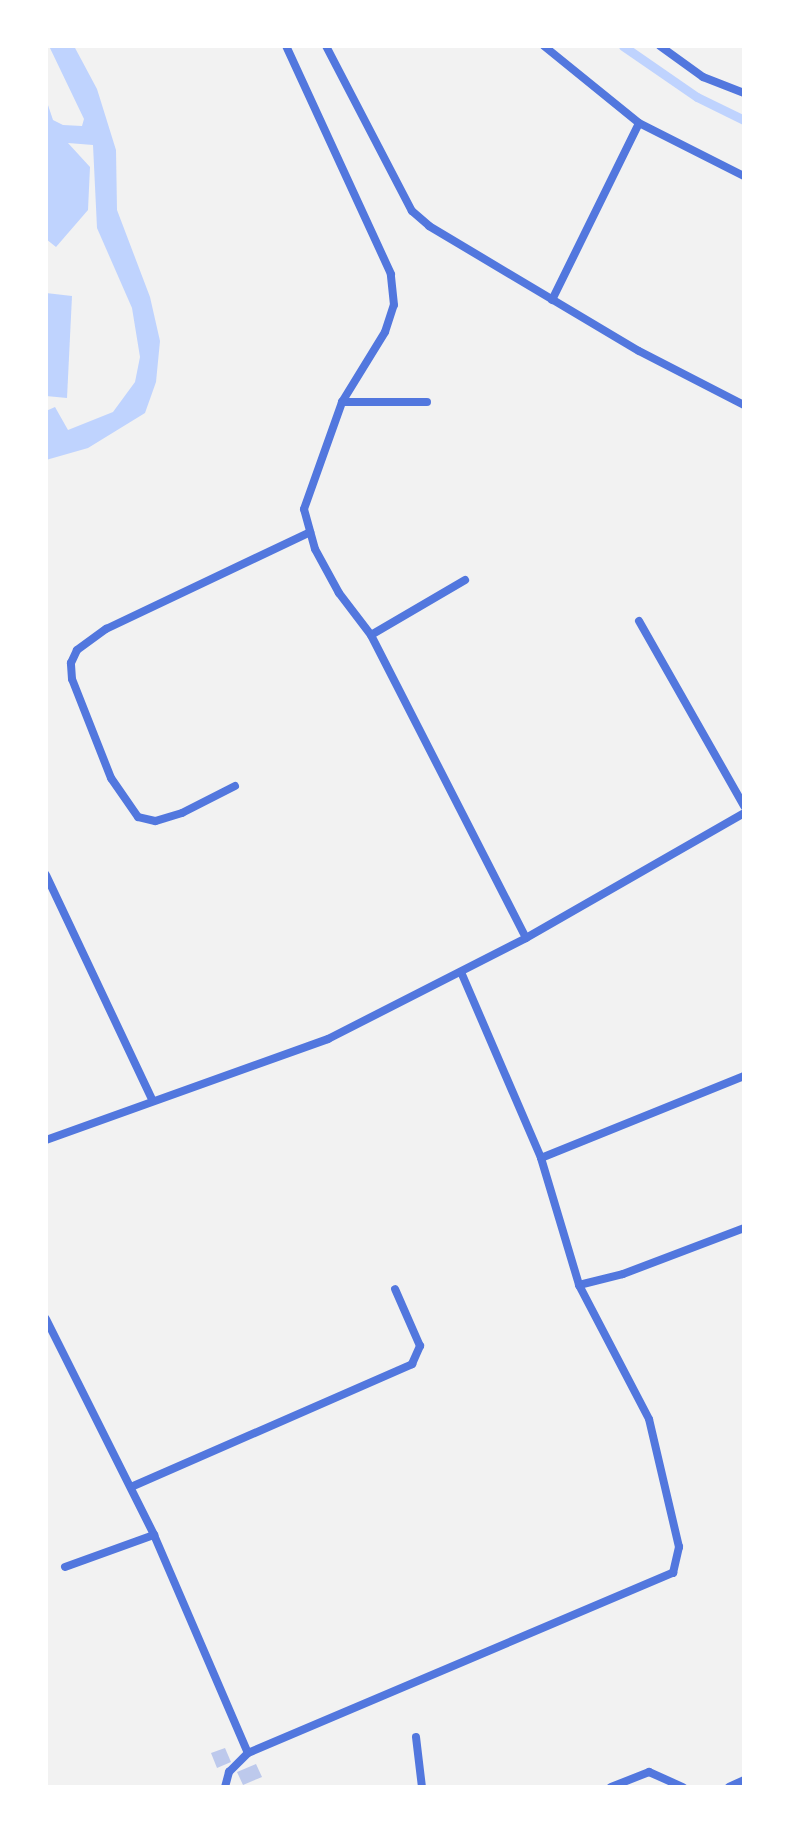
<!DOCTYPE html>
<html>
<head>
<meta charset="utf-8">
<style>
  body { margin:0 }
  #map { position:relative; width:790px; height:1833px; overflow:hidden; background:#f2f2f2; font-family:Arial,sans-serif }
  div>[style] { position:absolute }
  .water>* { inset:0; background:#bfd3fe }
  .stream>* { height:9px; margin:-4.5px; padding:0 4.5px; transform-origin:4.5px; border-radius:4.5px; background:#bfd3fe }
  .building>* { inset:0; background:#bdc9ec }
  .minor>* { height:8px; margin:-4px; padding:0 4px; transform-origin:4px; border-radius:4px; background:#5277de }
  span { translate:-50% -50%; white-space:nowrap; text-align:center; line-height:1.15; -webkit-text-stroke:7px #fff; paint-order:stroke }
  .frame { position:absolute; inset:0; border:48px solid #fff; pointer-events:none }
</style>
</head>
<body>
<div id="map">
  <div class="water">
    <i style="clip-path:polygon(49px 46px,74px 46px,97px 89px,116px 150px,117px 210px,150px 297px,160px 341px,156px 382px,145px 413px,88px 448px,46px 460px,46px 411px,55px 407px,68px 430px,113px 412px,135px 382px,140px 357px,132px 308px,97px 228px,93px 145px,68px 143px,90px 167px,88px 210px,56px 247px,46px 239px,46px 99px,53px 120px,63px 125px,82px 126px,84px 119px)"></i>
    <i style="clip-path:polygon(46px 293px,72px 296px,67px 398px,46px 396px)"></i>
  </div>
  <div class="stream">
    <i style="left:623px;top:46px;width:90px;rotate:34.6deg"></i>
    <i style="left:697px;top:97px;width:52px;rotate:26.1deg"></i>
  </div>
  <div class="building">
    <i style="clip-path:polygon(225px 1748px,231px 1762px,217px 1768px,211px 1753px)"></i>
    <i style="clip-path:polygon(256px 1764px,262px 1777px,243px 1785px,237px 1772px)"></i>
  </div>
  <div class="minor">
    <i style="left:326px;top:46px;width:186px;rotate:62.5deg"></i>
    <i style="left:412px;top:211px;width:23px;rotate:41deg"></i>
    <i style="left:429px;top:226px;width:244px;rotate:30.8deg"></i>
    <i style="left:639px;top:351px;width:118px;rotate:27.2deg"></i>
    <i style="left:544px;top:46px;width:122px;rotate:39deg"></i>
    <i style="left:639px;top:123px;width:118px;rotate:26.8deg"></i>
    <i style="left:660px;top:46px;width:53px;rotate:35.8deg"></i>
    <i style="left:703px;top:77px;width:44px;rotate:21.3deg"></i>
    <i style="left:552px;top:300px;width:197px;rotate:-63.8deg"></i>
    <i style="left:342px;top:402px;width:85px"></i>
    <i style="left:639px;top:621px;width:213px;rotate:60.4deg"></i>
    <i style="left:371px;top:635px;width:109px;rotate:-30.3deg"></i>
    <i style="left:235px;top:786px;width:59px;rotate:153deg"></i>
    <i style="left:182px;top:813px;width:28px;rotate:163deg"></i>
    <i style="left:155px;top:821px;width:17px;rotate:-167deg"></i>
    <i style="left:138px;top:817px;width:47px;rotate:-124.7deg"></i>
    <i style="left:111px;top:778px;width:106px;rotate:-111.5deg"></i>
    <i style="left:72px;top:679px;width:16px;rotate:-94deg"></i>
    <i style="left:71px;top:663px;width:14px;rotate:-65deg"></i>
    <i style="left:77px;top:650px;width:36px;rotate:-36deg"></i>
    <i style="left:106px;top:629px;width:226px;rotate:-25.4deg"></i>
    <i style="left:46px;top:875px;width:248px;rotate:64.7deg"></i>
    <i style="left:526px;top:938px;width:251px;rotate:-29.8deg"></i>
    <i style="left:461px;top:972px;width:202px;rotate:66.7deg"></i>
    <i style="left:541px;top:1158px;width:133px;rotate:73.3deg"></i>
    <i style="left:579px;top:1285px;width:45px;rotate:-14deg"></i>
    <i style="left:623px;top:1274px;width:129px;rotate:-20.8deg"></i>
    <i style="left:46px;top:1140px;width:300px;rotate:-19.7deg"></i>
    <i style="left:328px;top:1039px;width:222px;rotate:-27deg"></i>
    <i style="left:526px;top:938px;width:340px;rotate:-117.1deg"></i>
    <i style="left:371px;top:635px;width:53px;rotate:-127.3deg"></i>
    <i style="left:339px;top:593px;width:50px;rotate:-118.6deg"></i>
    <i style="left:315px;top:549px;width:41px;rotate:-105.4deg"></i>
    <i style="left:304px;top:509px;width:114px;rotate:-70.4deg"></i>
    <i style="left:342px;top:402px;width:82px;rotate:-58.4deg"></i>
    <i style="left:385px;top:332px;width:28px;rotate:-72deg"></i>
    <i style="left:394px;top:305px;width:31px;rotate:-96deg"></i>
    <i style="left:391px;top:274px;width:251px;rotate:-114.7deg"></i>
    <i style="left:541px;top:1158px;width:219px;rotate:-22deg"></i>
    <i style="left:46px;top:1319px;width:241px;rotate:63.4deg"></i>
    <i style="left:154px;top:1535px;width:237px;rotate:66.7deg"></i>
    <i style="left:131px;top:1487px;width:307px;rotate:-23.6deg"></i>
    <i style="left:412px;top:1364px;width:20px;rotate:-66deg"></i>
    <i style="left:420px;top:1346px;width:62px;rotate:-113.7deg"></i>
    <i style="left:65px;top:1567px;width:95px;rotate:-19.8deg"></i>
    <i style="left:416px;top:1737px;width:50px;rotate:83.2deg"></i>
    <i style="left:225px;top:1787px;width:16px;rotate:-75deg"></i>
    <i style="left:229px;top:1772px;width:27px;rotate:-45deg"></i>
    <i style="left:248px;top:1753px;width:462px;rotate:-23deg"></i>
    <i style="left:673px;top:1573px;width:27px;rotate:-77deg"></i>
    <i style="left:679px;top:1547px;width:131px;rotate:-103.2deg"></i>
    <i style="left:649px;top:1419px;width:151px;rotate:-117.6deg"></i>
    <i style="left:611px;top:1787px;width:41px;rotate:-21.5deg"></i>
    <i style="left:649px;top:1772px;width:37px;rotate:24deg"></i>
    <i style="left:729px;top:1787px;width:17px;rotate:-25deg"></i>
  </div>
  <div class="frame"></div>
</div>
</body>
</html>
